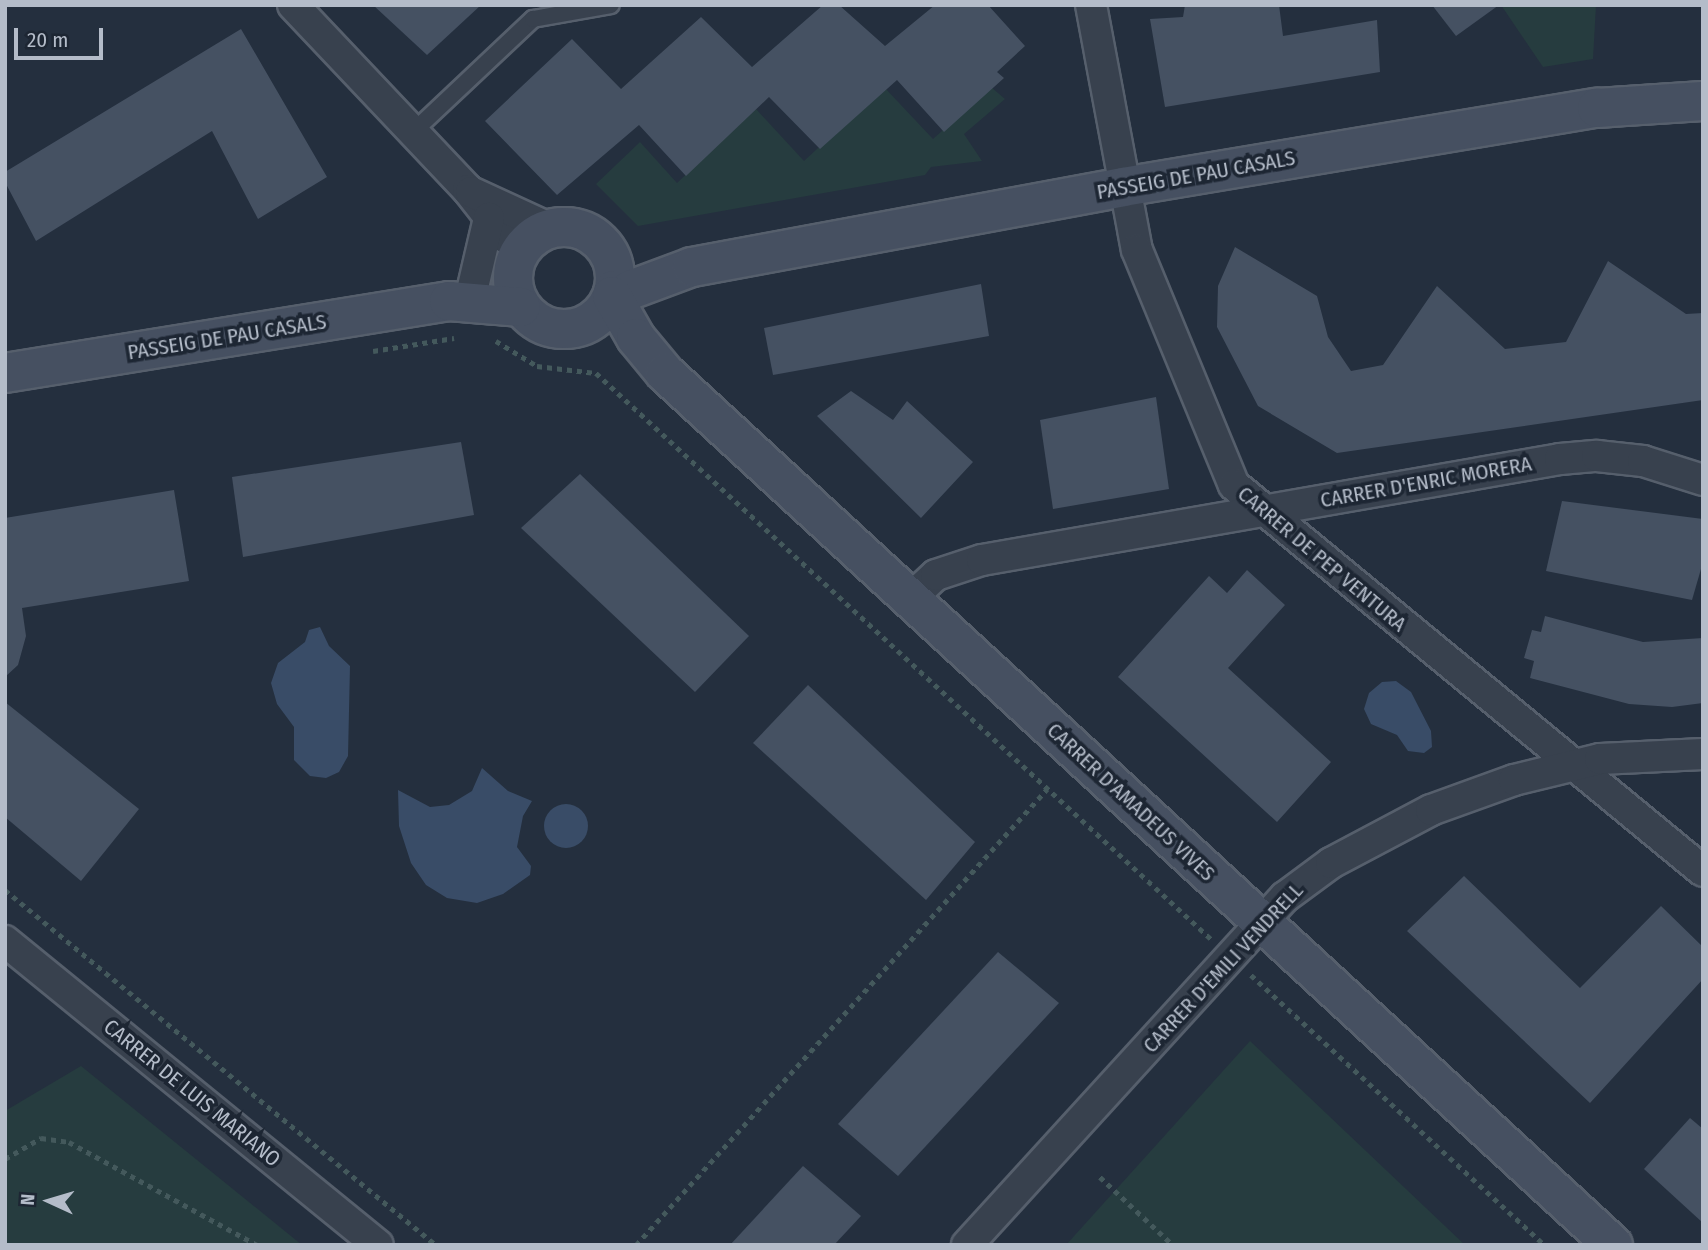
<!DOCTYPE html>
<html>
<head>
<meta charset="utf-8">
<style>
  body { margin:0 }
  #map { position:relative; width:1708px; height:1250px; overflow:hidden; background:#242f3e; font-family:"Fira Sans Condensed",sans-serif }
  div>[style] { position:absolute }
  .green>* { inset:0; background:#263c3f }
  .water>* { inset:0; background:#394c67 }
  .round { border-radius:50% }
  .building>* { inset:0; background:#455162 }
  .path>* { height:4.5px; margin-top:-2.25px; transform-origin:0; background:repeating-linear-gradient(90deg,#44595c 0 5px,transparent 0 10px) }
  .roads { filter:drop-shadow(2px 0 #565f6c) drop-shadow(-2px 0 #565f6c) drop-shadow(0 2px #565f6c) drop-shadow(0 -2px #565f6c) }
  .lane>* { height:16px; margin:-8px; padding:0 8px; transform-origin:8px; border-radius:8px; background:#38414e }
  .street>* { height:30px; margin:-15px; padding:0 15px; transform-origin:15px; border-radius:15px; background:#38414e }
  .secondary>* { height:38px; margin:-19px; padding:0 19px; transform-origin:19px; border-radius:19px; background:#465061 }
  .secondary>.ring { margin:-19px; padding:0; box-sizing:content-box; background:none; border:38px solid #465061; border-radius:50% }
  span { translate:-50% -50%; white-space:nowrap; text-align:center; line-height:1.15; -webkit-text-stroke:7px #1d2633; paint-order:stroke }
  .street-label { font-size:21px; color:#b4bcc9 }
  .frame { position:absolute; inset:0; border:7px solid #b4bcc9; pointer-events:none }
  .north { position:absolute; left:14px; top:1166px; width:70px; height:70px; -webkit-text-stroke:5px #1d2633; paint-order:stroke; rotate:274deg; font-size:19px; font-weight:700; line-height:28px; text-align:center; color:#b4bcc9 }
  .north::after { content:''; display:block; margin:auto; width:24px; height:32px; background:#b4bcc9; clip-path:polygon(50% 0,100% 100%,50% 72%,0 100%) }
  .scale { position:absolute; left:14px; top:28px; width:89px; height:32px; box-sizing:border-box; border:4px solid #b4bcc9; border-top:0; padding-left:9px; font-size:21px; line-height:24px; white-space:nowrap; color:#b4bcc9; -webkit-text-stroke:5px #1d2633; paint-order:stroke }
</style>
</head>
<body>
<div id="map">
  <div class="green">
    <i style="clip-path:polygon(1501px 5px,1596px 5px,1593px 59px,1543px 67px)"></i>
    <i style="clip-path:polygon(884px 87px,933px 139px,991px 87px,1005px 99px,964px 134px,982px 161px,931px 167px,925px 175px,638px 226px,596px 184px,640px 142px,677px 183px,756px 109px,804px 161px)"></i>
    <i style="clip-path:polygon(1250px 1041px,1465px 1245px,1066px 1245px)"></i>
    <i style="clip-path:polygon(81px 1066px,302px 1245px,5px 1245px,5px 1111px)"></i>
  </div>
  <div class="water">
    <i style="clip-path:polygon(320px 627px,329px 646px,350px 666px,348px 756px,339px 772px,326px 778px,310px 776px,294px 760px,294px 727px,277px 704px,271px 683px,278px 663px,305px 642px,309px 630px)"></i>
    <i style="clip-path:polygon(1396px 681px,1411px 692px,1431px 731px,1432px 747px,1424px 753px,1408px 751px,1397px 735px,1371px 724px,1364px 709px,1369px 693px,1382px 682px)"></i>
    <i style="clip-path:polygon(482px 768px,508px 791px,532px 801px,523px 816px,517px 847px,531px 866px,530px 875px,503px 894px,477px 903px,447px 898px,426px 885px,411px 863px,399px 826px,398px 790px,430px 807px,449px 805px,472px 791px)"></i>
    <i class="round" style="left:544px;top:804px;width:44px;height:44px"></i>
  </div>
  <div class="building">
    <i style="clip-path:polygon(373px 5px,481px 5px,427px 55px)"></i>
    <i style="clip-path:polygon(823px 5px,839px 5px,885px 46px,935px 5px,988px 5px,1025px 46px,997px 72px,1004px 78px,944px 132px,897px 80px,820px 149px,769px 97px,686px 176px,639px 125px,557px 195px,485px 121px,572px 39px,621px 89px,701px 17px,752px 67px)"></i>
    <i style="clip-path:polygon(1185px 5px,1279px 5px,1283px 36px,1377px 20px,1380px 72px,1165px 107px,1150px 19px,1183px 17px)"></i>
    <i style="clip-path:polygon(1432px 5px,1499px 5px,1456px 36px)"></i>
    <i style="clip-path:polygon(241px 29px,327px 177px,258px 219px,212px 131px,36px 241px,5px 182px,5px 172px)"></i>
    <i style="clip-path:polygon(1235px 247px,1317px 296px,1328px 337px,1351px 371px,1383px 365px,1437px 286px,1505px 349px,1566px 342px,1608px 261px,1686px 314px,1703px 313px,1703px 400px,1337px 453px,1258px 406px,1217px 327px,1218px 286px)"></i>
    <i style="clip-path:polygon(981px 284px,989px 336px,773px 375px,764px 328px)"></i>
    <i style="clip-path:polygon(851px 391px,893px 420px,907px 401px,973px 462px,921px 518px,817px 416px)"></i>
    <i style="clip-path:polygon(1156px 397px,1169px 489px,1053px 509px,1040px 420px)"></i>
    <i style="clip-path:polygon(461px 442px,474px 515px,243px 557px,232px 477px)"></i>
    <i style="clip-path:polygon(580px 474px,749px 636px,695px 692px,521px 528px)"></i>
    <i style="clip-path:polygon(174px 490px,189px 581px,22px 608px,26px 636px,18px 665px,5px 677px,5px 518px)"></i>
    <i style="clip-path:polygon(1562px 501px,1703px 519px,1703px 562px,1692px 600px,1546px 571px)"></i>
    <i style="clip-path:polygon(1247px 570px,1285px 605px,1228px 668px,1331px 762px,1277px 822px,1118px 677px,1209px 576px,1227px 593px)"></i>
    <i style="clip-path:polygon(1545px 616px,1643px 642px,1703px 638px,1703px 703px,1672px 707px,1629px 704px,1530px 678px,1534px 661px,1524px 658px,1532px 630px,1541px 632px)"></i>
    <i style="clip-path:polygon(808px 685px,975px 842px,926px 900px,753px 743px)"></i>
    <i style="clip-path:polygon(5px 702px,139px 809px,81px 881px,5px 817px)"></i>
    <i style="clip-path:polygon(1464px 876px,1580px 988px,1661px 906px,1703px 947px,1703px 979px,1590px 1103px,1407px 931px)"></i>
    <i style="clip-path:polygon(998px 952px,1059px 1003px,898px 1176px,838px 1124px)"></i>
    <i style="clip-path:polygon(1690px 1118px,1703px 1129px,1703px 1223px,1644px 1169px)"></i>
    <i style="clip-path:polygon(803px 1166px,861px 1216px,834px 1245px,730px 1245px)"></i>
  </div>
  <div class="path">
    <i style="left:496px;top:341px;width:48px;rotate:31.4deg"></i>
    <i style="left:537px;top:366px;width:59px;rotate:6.8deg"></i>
    <i style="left:596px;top:373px;width:836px;rotate:42.62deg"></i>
    <i style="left:373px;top:351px;width:82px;rotate:-9.1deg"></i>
    <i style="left:5px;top:890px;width:558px;rotate:39.48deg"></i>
    <i style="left:1251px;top:975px;width:399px;rotate:42.6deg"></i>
    <i style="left:5px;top:1159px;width:42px;rotate:-30.3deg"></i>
    <i style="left:41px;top:1138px;width:28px;rotate:8deg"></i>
    <i style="left:69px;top:1142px;width:214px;rotate:28.7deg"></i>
    <i style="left:1100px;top:1177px;width:100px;rotate:43deg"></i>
    <i style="left:636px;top:1245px;width:614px;rotate:-47.97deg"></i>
  </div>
  <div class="roads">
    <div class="lane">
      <i style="left:413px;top:132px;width:165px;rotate:-43.3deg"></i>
      <i style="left:533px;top:19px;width:79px;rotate:-10.2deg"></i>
    </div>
    <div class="street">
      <i style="left:293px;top:5px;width:255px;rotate:46.6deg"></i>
      <i style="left:468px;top:190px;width:60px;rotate:51.8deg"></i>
      <i style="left:505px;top:237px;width:21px;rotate:28deg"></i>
      <i style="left:1091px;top:5px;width:249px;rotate:79.4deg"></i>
      <i style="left:1137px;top:250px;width:254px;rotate:67.6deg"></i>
      <i style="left:1234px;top:485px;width:607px;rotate:39.46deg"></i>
      <i style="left:471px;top:192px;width:88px;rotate:24.8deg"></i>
      <i style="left:473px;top:287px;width:71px;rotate:-76.9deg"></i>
      <i style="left:910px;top:599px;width:35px;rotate:-43deg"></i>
      <i style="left:936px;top:575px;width:48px;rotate:-18.1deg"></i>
      <i style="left:982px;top:560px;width:587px;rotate:-9.91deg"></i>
      <i style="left:1560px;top:459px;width:37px;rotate:-5deg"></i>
      <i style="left:1597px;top:456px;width:46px;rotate:6.2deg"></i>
      <i style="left:1643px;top:461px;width:63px;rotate:17.6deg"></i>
      <i style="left:5px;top:941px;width:481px;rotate:39.2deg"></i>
      <i style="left:967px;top:1245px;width:471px;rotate:-47.6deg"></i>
      <i style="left:1285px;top:897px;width:57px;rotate:-36.5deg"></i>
      <i style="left:1331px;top:863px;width:113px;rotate:-27.9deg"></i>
      <i style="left:1431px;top:810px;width:88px;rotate:-19.9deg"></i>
      <i style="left:1514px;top:780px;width:89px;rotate:-13.7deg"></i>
      <i style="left:1600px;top:759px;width:103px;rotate:-2.8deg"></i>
    </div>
    <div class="secondary">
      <i class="ring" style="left:513px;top:227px;width:64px;height:64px"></i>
      <i style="left:614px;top:290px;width:16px"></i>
      <i style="left:630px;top:290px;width:66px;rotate:-20.4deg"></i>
      <i style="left:692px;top:267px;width:438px;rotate:-10.5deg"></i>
      <i style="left:1123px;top:187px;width:481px;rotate:-9.5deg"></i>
      <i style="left:1597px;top:108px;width:106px;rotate:-3.8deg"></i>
      <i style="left:612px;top:296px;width:48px;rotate:60.3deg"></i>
      <i style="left:636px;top:338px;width:45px;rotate:50.4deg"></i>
      <i style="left:665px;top:373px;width:1288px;rotate:42.61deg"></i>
      <i style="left:5px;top:373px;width:450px;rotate:-9.2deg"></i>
      <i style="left:449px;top:301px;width:72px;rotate:4.8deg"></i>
    </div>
  </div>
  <div class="street-label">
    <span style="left:1196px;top:175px;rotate:-10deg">PASSEIG DE PAU CASALS</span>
    <span style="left:227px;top:337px;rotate:-9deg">PASSEIG DE PAU CASALS</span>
    <span style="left:1426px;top:482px;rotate:-10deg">CARRER D'ENRIC MORERA</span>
    <span style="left:1322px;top:559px;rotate:40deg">CARRER DE PEP VENTURA</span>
    <span style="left:1131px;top:802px;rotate:43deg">CARRER D'AMADEUS VIVES</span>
    <span style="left:1223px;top:968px;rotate:-47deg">CARRER D'EMILI VENDRELL</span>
    <span style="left:192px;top:1093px;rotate:39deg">CARRER DE LUIS MARIANO</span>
  </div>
  <div class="frame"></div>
  <div class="north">N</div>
  <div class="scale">20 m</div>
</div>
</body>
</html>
